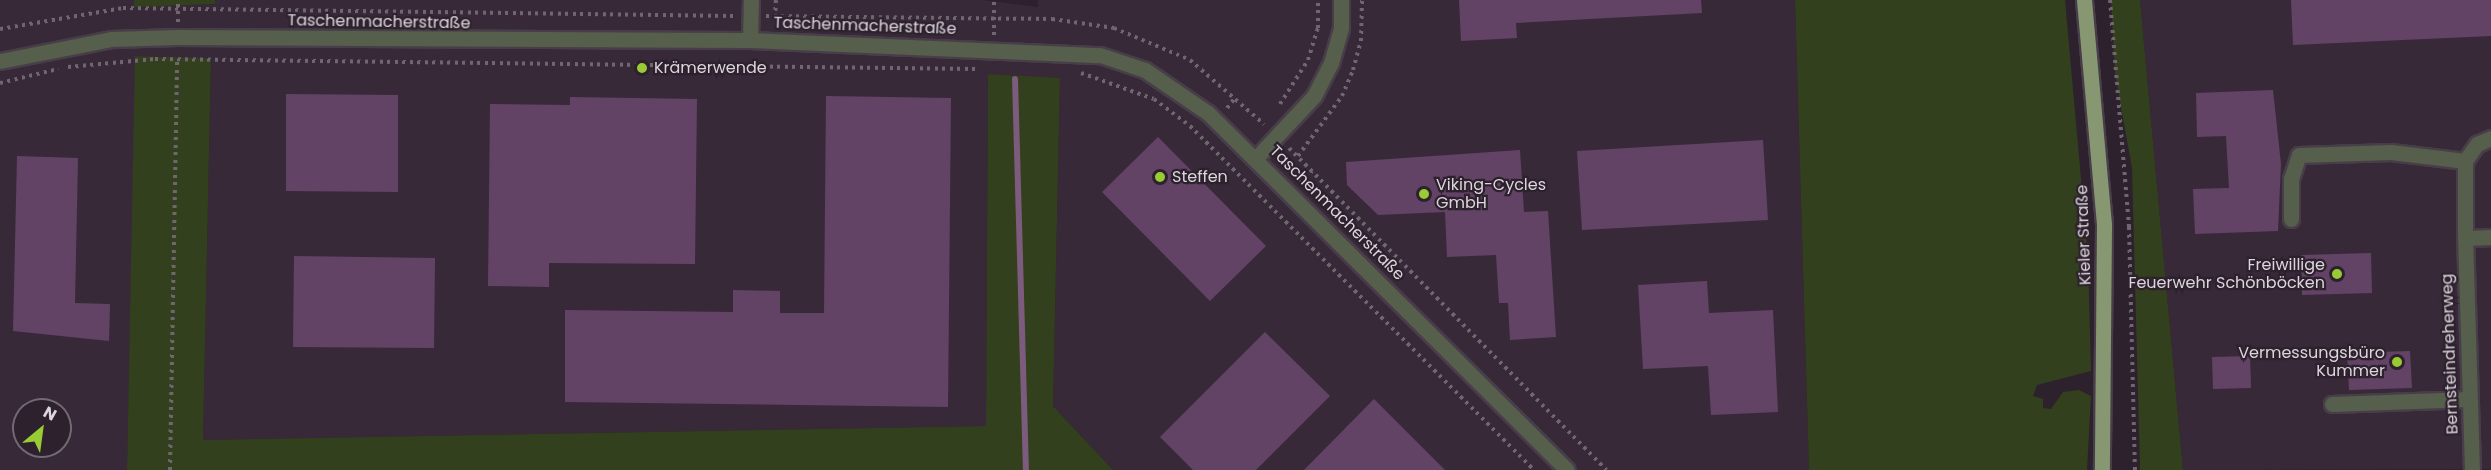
<!DOCTYPE html>
<html>
<head>
<meta charset="utf-8">
<style>
  body { margin:0 }
  #map { position:relative; width:2491px; height:470px; overflow:hidden; background:#2c212d; font-family:Poppins,sans-serif }
  div>[style] { position:absolute }
  .built>* { inset:0; background:#382939 }
  .green>* { inset:0; background:#32401d }
  .stream>* { height:6px; margin:-3px; padding:0 3px; transform-origin:3px; border-radius:3px; background:#7c5b7f }
  .building>* { inset:0; background:#624365 }
  .path>* { height:4px; margin-top:-2px; transform-origin:0; background:repeating-linear-gradient(90deg,#706671 0 3px,transparent 0 7.5px) }
  .roads { filter:drop-shadow(2px 0 #483e49) drop-shadow(-2px 0 #483e49) drop-shadow(0 2px #483e49) drop-shadow(0 -2px #483e49) }
  .minor>* { height:15px; margin:-7.5px; padding:0 7.5px; transform-origin:7.5px; border-radius:7.5px; background:#565e4c }
  .major>* { height:15px; margin:-7.5px; padding:0 7.5px; transform-origin:7.5px; border-radius:7.5px; background:#879771 }
  .dots>* { width:16px; height:16px; translate:-50% -50%; box-sizing:border-box; border:3px solid #2c212d; border-radius:50% }
  span { translate:-50% -50%; white-space:nowrap; text-align:center; line-height:1.15; -webkit-text-stroke:4.5px #2c212d; paint-order:stroke }
  .street-label { font-size:16px; color:#ddd5dd }
  .poi-label { font-size:16px; color:#ddd5dd }
  .left { translate:0 -50%; text-align:left }
  .right { translate:-100% -50%; text-align:right }
  .north { position:absolute; left:12px; top:398px; width:60px; height:60px; box-sizing:border-box; background:#2c212d; border:2px solid #736973; border-radius:50%; rotate:29deg; font-size:16px; font-weight:700; line-height:24px; text-align:center; color:#ddd5dd }
  .north::after { content:''; display:block; margin:auto; width:21px; height:27px; background:#99cb35; clip-path:polygon(50% 0,100% 100%,50% 72%,0 100%) }
</style>
</head>
<body>
<div id="map">
  <div class="built">
    <i style="clip-path:polygon(evenodd,0 0,134px 0,135px 7px,215px 4px,215px 0,983px 0,1038px 7px,1038px 0,1795px 0,1809px 470px,1113px 470px,1053px 406px,1060px 79px,988px 74px,986px 426px,203px 440px,211px 58px,136px 56px,127px 470px,0 470px,0 0,24px 410px,60px 410px,60px 446px,24px 446px,24px 410px)"></i>
    <i style="clip-path:polygon(2140px 0,2491px 0,2491px 469px,2183px 470px)"></i>
  </div>
  <div class="green">
    <i style="clip-path:polygon(134px 0,215px 0,215px 4px,134px 7px)"></i>
    <i style="clip-path:polygon(1795px 0,2065px 0,2088px 257px,2091px 371px,2037px 385px,2033px 396px,2043px 399px,2043px 408px,2051px 409px,2063px 392px,2079px 390px,2091px 396px,2087px 470px,1809px 470px)"></i>
    <i style="clip-path:polygon(2111px 0,2140px 0,2183px 470px,2140px 470px,2132px 168px,2115px 74px)"></i>
    <i style="clip-path:polygon(135px 56px,211px 58px,203px 440px,986px 426px,988px 74px,1060px 78px,1053px 406px,1113px 470px,127px 470px)"></i>
  </div>
  <div class="stream">
    <i style="left:1015px;top:79px;width:391px;rotate:88.4deg"></i>
  </div>
  <div class="building">
    <i style="clip-path:polygon(1459px 0,1701px 0,1702px 13px,1516px 23px,1517px 38px,1461px 41px)"></i>
    <i style="clip-path:polygon(2291px 0,2491px 0,2491px 36px,2293px 45px)"></i>
    <i style="clip-path:polygon(2273px 90px,2281px 164px,2278px 231px,2195px 234px,2193px 189px,2229px 188px,2226px 136px,2197px 137px,2196px 93px)"></i>
    <i style="clip-path:polygon(286px 94px,398px 95px,398px 192px,286px 191px)"></i>
    <i style="clip-path:polygon(826px 96px,951px 98px,948px 407px,565px 402px,565px 310px,733px 312px,733px 290px,780px 291px,780px 313px,824px 313px)"></i>
    <i style="clip-path:polygon(570px 97px,697px 99px,695px 264px,549px 263px,549px 287px,488px 286px,490px 104px,570px 105px)"></i>
    <i style="clip-path:polygon(1158px 137px,1266px 246px,1210px 301px,1102px 192px)"></i>
    <i style="clip-path:polygon(1763px 140px,1768px 220px,1582px 230px,1577px 151px)"></i>
    <i style="clip-path:polygon(1520px 150px,1524px 212px,1548px 211px,1556px 337px,1510px 340px,1508px 303px,1499px 303px,1496px 255px,1447px 257px,1445px 212px,1378px 215px,1347px 185px,1346px 162px)"></i>
    <i style="clip-path:polygon(17px 156px,78px 158px,75px 303px,110px 304px,109px 341px,13px 331px)"></i>
    <i style="clip-path:polygon(2371px 253px,2372px 293px,2302px 295px,2301px 255px)"></i>
    <i style="clip-path:polygon(294px 256px,435px 258px,434px 348px,293px 347px)"></i>
    <i style="clip-path:polygon(1707px 281px,1709px 313px,1773px 310px,1778px 412px,1711px 415px,1708px 366px,1643px 369px,1638px 285px)"></i>
    <i style="clip-path:polygon(1265px 332px,1330px 396px,1256px 470px,1193px 470px,1160px 437px)"></i>
    <i style="clip-path:polygon(2410px 351px,2412px 388px,2349px 390px,2347px 353px)"></i>
    <i style="clip-path:polygon(2250px 356px,2251px 388px,2213px 389px,2212px 357px)"></i>
    <i style="clip-path:polygon(1374px 399px,1445px 470px,1304px 470px)"></i>
  </div>
  <div class="path">
    <i style="left:2110px;top:0;width:228px;rotate:85.2deg"></i>
    <i style="left:2129px;top:227px;width:243px;rotate:88.6deg"></i>
    <i style="left:766px;top:16px;width:286px;rotate:0.6deg"></i>
    <i style="left:1052px;top:19px;width:63px;rotate:8.3deg"></i>
    <i style="left:1114px;top:28px;width:82px;rotate:22.8deg"></i>
    <i style="left:1190px;top:60px;width:98px;rotate:40.9deg"></i>
    <i style="left:775px;top:18px;width:18px;rotate:-87deg"></i>
    <i style="left:178px;top:22px;width:22px;rotate:-90deg"></i>
    <i style="left:0;top:29px;width:125px;rotate:-9.7deg"></i>
    <i style="left:123px;top:8px;width:611px;rotate:0.75deg"></i>
    <i style="left:994px;top:35px;width:35px;rotate:-90deg"></i>
    <i style="left:68px;top:67px;width:87px;rotate:-5.3deg"></i>
    <i style="left:155px;top:59px;width:823px;rotate:0.7deg"></i>
    <i style="left:1081px;top:73px;width:77px;rotate:19.6deg"></i>
    <i style="left:1154px;top:99px;width:45px;rotate:36.9deg"></i>
    <i style="left:1190px;top:126px;width:486px;rotate:45deg"></i>
    <i style="left:0;top:83px;width:60px;rotate:-13.6deg"></i>
    <i style="left:1280px;top:104px;width:52px;rotate:-57.5deg"></i>
    <i style="left:1308px;top:60px;width:34px;rotate:-73deg"></i>
    <i style="left:1318px;top:28px;width:28px;rotate:-90deg"></i>
    <i style="left:1227px;top:108px;width:14px;rotate:-51deg"></i>
    <i style="left:1289px;top:148px;width:452px;rotate:45.4deg"></i>
    <i style="left:1298px;top:156px;width:74px;rotate:-53.7deg"></i>
    <i style="left:1342px;top:96px;width:28px;rotate:-67deg"></i>
    <i style="left:1353px;top:70px;width:30px;rotate:-75deg"></i>
    <i style="left:1361px;top:41px;width:41px;rotate:-88.6deg"></i>
    <i style="left:1300px;top:183px;width:17px;rotate:-45deg"></i>
    <i style="left:170px;top:470px;width:410px;rotate:-89deg"></i>
  </div>
  <div class="roads">
    <div class="minor">
      <i style="left:750px;top:40px;width:40px;rotate:-88.6deg"></i>
      <i style="left:0;top:61px;width:113px;rotate:-11.2deg"></i>
      <i style="left:111px;top:39px;width:67px;rotate:-1.7deg"></i>
      <i style="left:178px;top:37px;width:572px;rotate:0.3deg"></i>
      <i style="left:750px;top:40px;width:350px;rotate:2.5deg"></i>
      <i style="left:1100px;top:55px;width:47px;rotate:18.4deg"></i>
      <i style="left:1145px;top:70px;width:76px;rotate:34.3deg"></i>
      <i style="left:1208px;top:113px;width:506px;rotate:44.84deg"></i>
      <i style="left:1257px;top:157px;width:83px;rotate:-46.9deg"></i>
      <i style="left:1314px;top:96px;width:37px;rotate:-63deg"></i>
      <i style="left:1331px;top:63px;width:36px;rotate:-74deg"></i>
      <i style="left:1341px;top:28px;width:28px;rotate:-90deg"></i>
      <i style="left:2291px;top:219px;width:40px;rotate:-90deg"></i>
      <i style="left:2291px;top:179px;width:25px;rotate:-72deg"></i>
      <i style="left:2299px;top:155px;width:92px;rotate:-1.9deg"></i>
      <i style="left:2391px;top:152px;width:75px;rotate:6.9deg"></i>
      <i style="left:2465px;top:238px;width:77px;rotate:-90deg"></i>
      <i style="left:2465px;top:161px;width:21px;rotate:-55deg"></i>
      <i style="left:2477px;top:144px;width:15px;rotate:-23deg"></i>
      <i style="left:2332px;top:404px;width:137px;rotate:-2.1deg"></i>
      <i style="left:2472px;top:470px;width:232px;rotate:-91.7deg"></i>
      <i style="left:2465px;top:238px;width:26px;rotate:-2deg"></i>
    </div>
    <div class="major">
      <i style="left:2084px;top:0;width:226px;rotate:84.9deg"></i>
      <i style="left:2104px;top:225px;width:245px;rotate:90.5deg"></i>
    </div>
  </div>
  <div class="dots">
    <i style="left:642px;top:68px;background:#99cb35"></i>
    <i style="left:1160px;top:177px;background:#99cb35"></i>
    <i style="left:1424px;top:194px;background:#99cb35"></i>
    <i style="left:2337px;top:274px;background:#99cb35"></i>
    <i style="left:2397px;top:362px;background:#99cb35"></i>
  </div>
  <div class="street-label">
    <span style="left:379px;top:22px;rotate:1deg">Taschenmacherstraße</span>
    <span style="left:865px;top:26px;rotate:2deg">Taschenmacherstraße</span>
    <span style="left:1337px;top:213px;rotate:45deg">Taschenmacherstraße</span>
    <span style="left:2084px;top:235px;rotate:-92deg">Kieler Straße</span>
    <span style="left:2450px;top:354px;rotate:-92deg">Bernsteindreherweg</span>
  </div>
  <div class="poi-label">
    <span class="left" style="left:654px;top:68px">Krämerwende</span>
    <span class="left" style="left:1172px;top:177px">Steffen</span>
    <span class="left" style="left:1436px;top:194px">Viking-Cycles<br>GmbH</span>
    <span class="right" style="left:2325px;top:274px">Freiwillige<br>Feuerwehr Schönböcken</span>
    <span class="right" style="left:2385px;top:362px">Vermessungsbüro<br>Kummer</span>
  </div>
  <div class="north">N</div>
</div>
</body>
</html>
